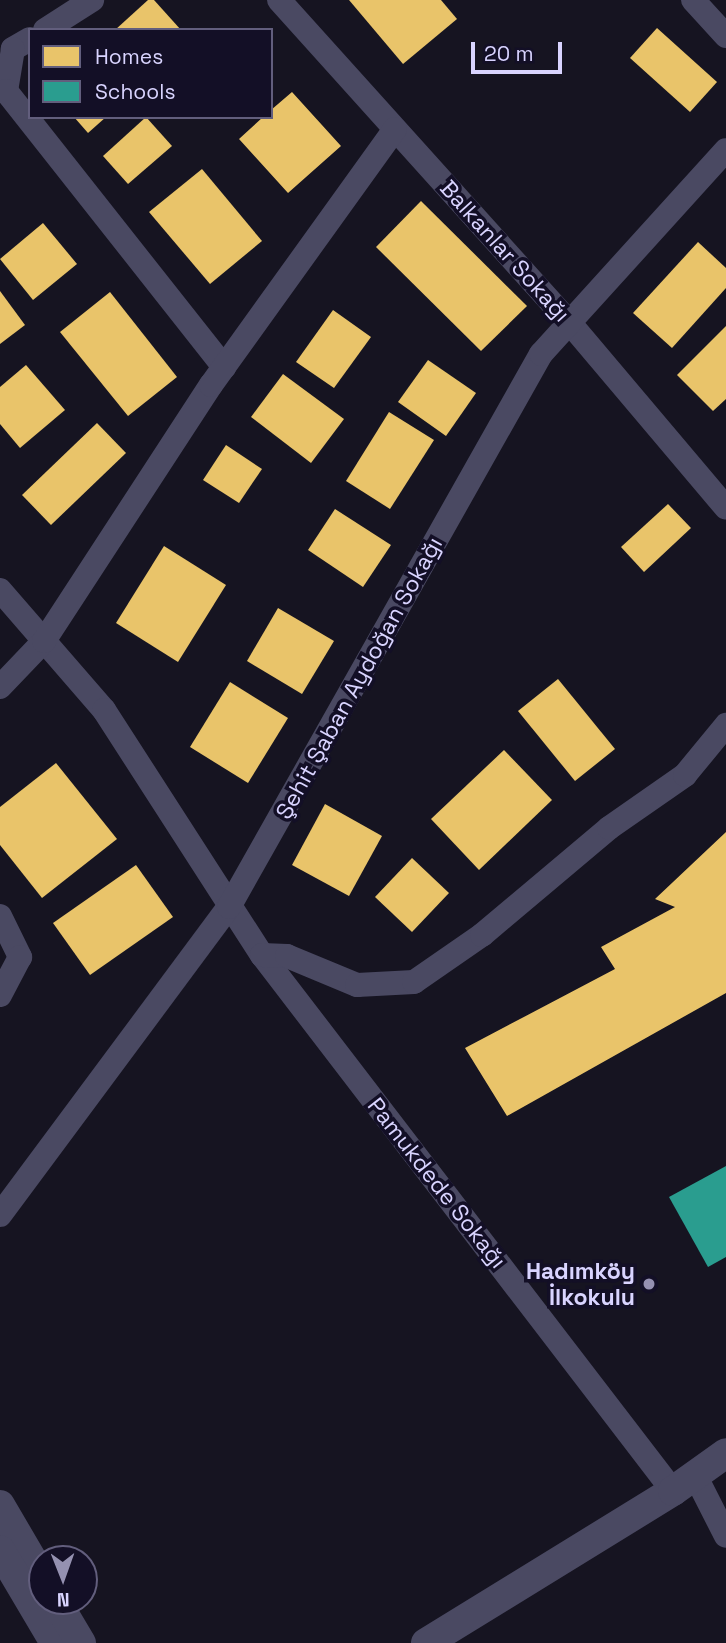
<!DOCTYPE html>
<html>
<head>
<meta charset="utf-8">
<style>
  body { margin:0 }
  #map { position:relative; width:726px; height:1643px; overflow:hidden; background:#161421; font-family:"Space Grotesk",sans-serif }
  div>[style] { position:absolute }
  .homes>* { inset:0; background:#e9c46a }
  .schools>* { inset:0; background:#2a9d8f }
  .minor>* { height:24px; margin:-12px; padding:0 12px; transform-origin:12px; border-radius:12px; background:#4a4962 }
  .tertiary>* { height:30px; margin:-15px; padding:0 15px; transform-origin:15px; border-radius:15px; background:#4a4962 }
  .dots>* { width:19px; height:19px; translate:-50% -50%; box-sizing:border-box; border:4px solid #130f26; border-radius:50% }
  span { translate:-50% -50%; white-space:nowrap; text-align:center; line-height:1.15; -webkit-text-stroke:7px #130f26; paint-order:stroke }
  .street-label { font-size:23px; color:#d9d4ff }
  .poi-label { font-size:23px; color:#d9d4ff; font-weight:700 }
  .right { translate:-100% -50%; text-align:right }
  .legend { position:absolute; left:28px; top:28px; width:245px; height:91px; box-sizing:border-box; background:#130f26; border:2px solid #625e7d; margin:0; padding:9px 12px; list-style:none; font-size:21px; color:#d9d4ff }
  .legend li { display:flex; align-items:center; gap:14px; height:35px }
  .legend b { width:35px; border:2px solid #625e7d }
  .north { position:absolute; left:28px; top:1545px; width:70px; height:70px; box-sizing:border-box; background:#130f26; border:2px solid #625e7d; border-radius:50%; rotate:179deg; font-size:19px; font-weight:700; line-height:28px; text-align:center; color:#d9d4ff }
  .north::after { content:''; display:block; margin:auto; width:24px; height:32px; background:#9591b1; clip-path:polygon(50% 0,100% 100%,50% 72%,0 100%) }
  .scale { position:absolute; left:471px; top:42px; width:91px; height:32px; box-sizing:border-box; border:4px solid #d9d4ff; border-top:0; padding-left:9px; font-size:21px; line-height:24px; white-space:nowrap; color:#d9d4ff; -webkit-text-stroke:5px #130f26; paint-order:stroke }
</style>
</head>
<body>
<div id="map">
  <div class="homes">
    <i style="clip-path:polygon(148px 0,154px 0,181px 30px,115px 30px)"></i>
    <i style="clip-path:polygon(349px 0,441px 0,457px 19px,403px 64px)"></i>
    <i style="clip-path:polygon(657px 28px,717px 82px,690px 112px,630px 58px)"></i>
    <i style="clip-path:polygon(292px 92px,341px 146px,288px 193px,239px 139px,263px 117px,271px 117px,271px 110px)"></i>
    <i style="clip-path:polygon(74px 117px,106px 117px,88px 133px)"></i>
    <i style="clip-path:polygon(146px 117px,172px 146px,128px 184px,103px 156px)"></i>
    <i style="clip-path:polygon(202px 169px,262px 241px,210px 284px,149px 212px)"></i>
    <i style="clip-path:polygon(421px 201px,527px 306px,481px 351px,376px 247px)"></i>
    <i style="clip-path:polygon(43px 223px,77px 264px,33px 300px,0 259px)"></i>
    <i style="clip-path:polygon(698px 242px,726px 268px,726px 288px,672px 348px,633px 313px)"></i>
    <i style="clip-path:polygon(0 291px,25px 325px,0 344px)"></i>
    <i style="clip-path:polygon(110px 292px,177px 377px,128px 416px,60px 332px)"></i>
    <i style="clip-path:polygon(333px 310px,371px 337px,334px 388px,296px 362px)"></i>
    <i style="clip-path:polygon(726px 326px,726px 399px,713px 411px,677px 375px)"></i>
    <i style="clip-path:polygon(428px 360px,476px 393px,446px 436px,398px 402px)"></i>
    <i style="clip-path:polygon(26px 365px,65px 410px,20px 448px,0 424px,0 387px)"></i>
    <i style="clip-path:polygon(283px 374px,344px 419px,311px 463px,251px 417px)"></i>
    <i style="clip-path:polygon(389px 412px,434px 440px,390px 509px,346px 481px)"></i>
    <i style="clip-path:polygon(97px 423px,126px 453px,51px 525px,22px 495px)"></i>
    <i style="clip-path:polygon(226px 445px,262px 469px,239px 503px,203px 480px)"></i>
    <i style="clip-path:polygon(668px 504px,691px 528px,644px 572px,621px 547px)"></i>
    <i style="clip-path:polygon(335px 509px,391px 545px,363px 587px,308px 550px)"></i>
    <i style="clip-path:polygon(164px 546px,226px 585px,178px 662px,116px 623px)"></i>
    <i style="clip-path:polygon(278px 608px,334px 641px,302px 694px,247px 661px)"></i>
    <i style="clip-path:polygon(558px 679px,615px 749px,575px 781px,518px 711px)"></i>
    <i style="clip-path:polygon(230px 682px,288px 718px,248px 783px,190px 747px)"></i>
    <i style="clip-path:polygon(504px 750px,552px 800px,479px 870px,431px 819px)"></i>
    <i style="clip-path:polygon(56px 763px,117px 839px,42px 898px,0 845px,0 807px)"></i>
    <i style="clip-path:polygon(325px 804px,382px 836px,349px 896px,292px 865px)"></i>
    <i style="clip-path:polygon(726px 832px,726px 993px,507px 1116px,465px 1048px,615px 969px,601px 947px,675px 907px,655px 899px)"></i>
    <i style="clip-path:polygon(412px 858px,449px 893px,412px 932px,375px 897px)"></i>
    <i style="clip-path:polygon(136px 865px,173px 917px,90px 975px,53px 923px)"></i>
  </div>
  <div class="schools">
    <i style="clip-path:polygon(726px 1166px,726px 1257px,708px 1267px,669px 1197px)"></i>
  </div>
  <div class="minor">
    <i style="left:279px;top:0;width:433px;rotate:48deg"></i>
    <i style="left:569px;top:322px;width:243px;rotate:49.8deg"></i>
    <i style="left:693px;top:0;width:49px;rotate:47.5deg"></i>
    <i style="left:45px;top:30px;width:56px;rotate:-32.6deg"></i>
    <i style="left:30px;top:39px;width:20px;rotate:150deg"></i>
    <i style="left:13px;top:49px;width:43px;rotate:99.5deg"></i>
    <i style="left:6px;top:91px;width:352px;rotate:51.7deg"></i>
    <i style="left:0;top:590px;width:159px;rotate:49.1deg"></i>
    <i style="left:104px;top:710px;width:292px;rotate:57.2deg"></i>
    <i style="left:262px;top:955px;width:675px;rotate:52.52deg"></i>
    <i style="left:0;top:687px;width:64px;rotate:-46.3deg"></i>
    <i style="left:44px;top:641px;width:306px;rotate:-56.9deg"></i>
    <i style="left:211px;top:385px;width:315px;rotate:-54.3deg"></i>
    <i style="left:0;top:916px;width:46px;rotate:64deg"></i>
    <i style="left:20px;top:957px;width:43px;rotate:117.8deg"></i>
    <i style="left:262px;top:955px;width:25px;rotate:2deg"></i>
    <i style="left:287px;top:956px;width:76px;rotate:22.5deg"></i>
    <i style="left:357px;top:985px;width:57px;rotate:-3deg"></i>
    <i style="left:414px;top:982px;width:83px;rotate:-34.7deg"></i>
    <i style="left:482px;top:935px;width:166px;rotate:-40.1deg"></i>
    <i style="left:609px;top:828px;width:93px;rotate:-34.9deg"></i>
    <i style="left:685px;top:775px;width:65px;rotate:-50.6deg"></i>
    <i style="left:0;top:1215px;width:384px;rotate:-53.4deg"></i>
    <i style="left:229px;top:907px;width:635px;rotate:-60.57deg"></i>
    <i style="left:541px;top:354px;width:275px;rotate:-47.8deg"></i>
    <i style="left:695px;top:1475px;width:68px;rotate:63.1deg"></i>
  </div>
  <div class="tertiary">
    <i style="left:0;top:1505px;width:83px;rotate:59.7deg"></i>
    <i style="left:0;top:1550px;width:108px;rotate:59.4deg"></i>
    <i style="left:56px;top:1601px;width:49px;rotate:59.2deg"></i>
    <i style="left:426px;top:1643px;width:290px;rotate:-31.6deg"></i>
    <i style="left:673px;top:1491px;width:65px;rotate:-35.6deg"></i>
  </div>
  <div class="dots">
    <i style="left:649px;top:1284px;background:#9591b1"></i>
  </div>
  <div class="street-label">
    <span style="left:505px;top:251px;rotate:48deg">Balkanlar Sokağı</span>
    <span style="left:359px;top:678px;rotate:-61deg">Şehit Şaban Aydoğan Sokağı</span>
    <span style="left:437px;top:1183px;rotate:52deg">Pamukdede Sokağı</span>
  </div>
  <div class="poi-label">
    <span class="right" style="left:635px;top:1284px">Hadımköy<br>İlkokulu</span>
  </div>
  <ul class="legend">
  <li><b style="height:19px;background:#e9c46a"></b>Homes</li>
  <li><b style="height:19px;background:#2a9d8f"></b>Schools</li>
  </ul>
  <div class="north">N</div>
  <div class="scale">20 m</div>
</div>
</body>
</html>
